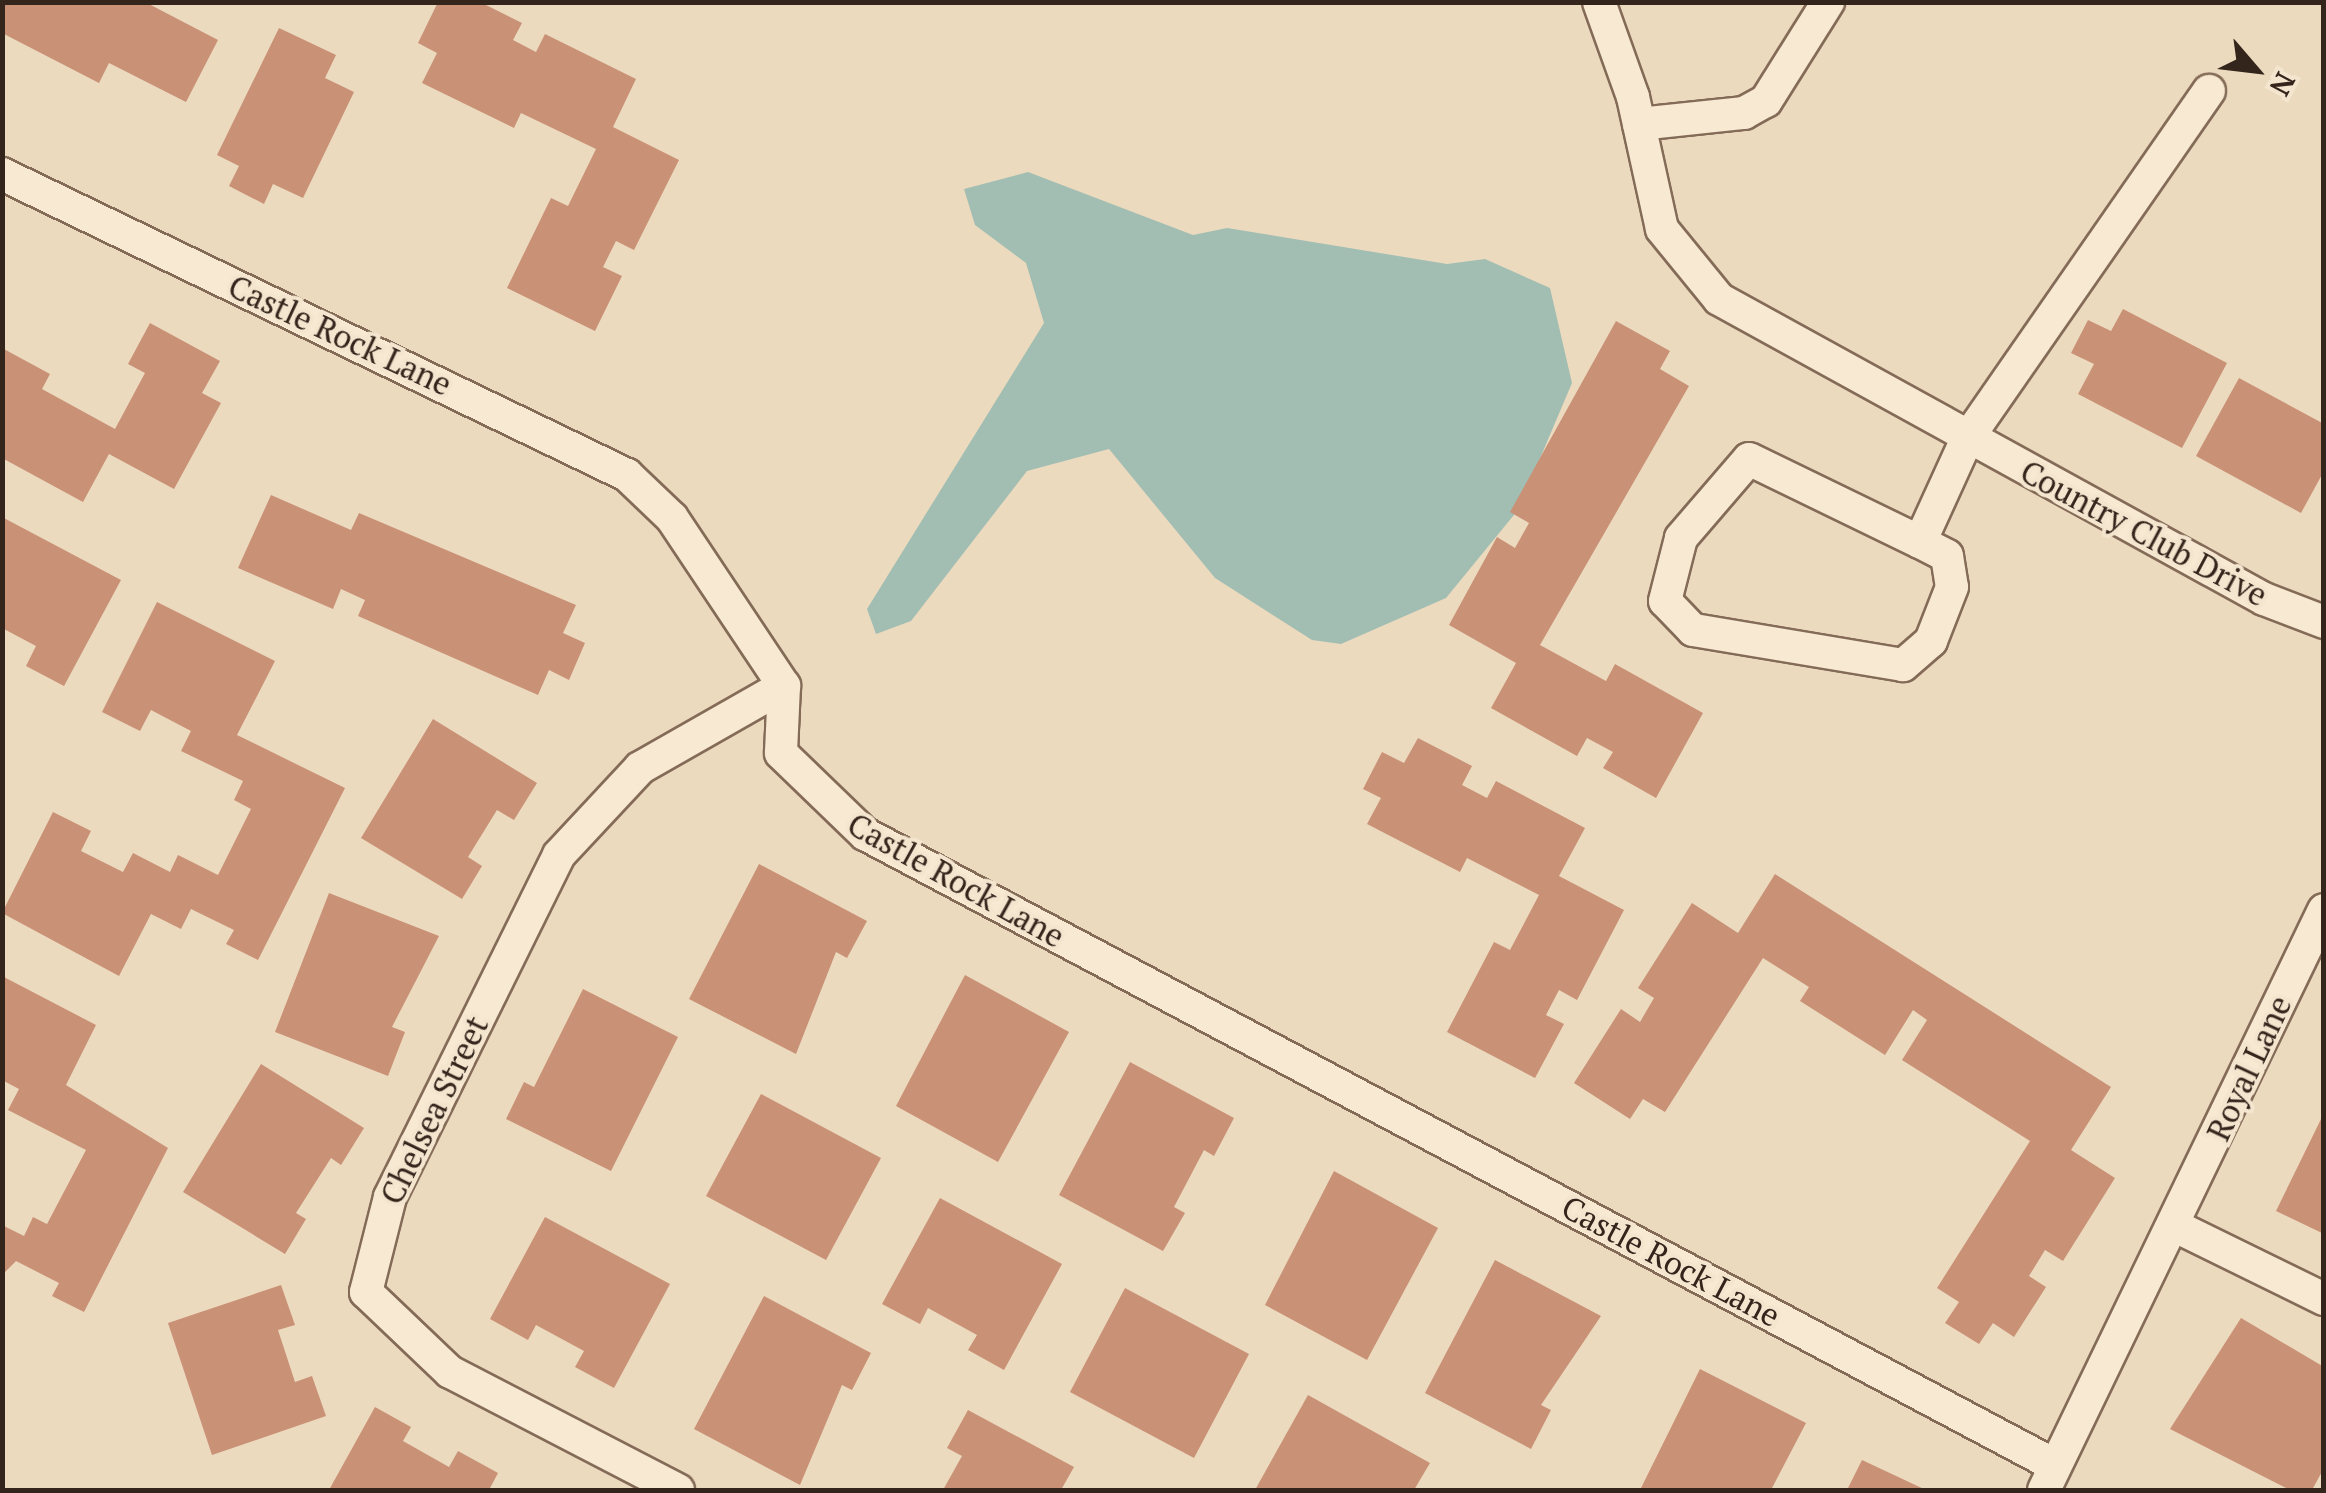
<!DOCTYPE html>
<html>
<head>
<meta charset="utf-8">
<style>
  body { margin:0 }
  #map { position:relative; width:2326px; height:1493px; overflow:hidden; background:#ecdabf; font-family:"PT Serif",serif }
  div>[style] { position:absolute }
  .water>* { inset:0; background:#a2beb3 }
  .building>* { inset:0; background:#c99176 }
  .roads { filter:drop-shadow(2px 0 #846b58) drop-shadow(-2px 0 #846b58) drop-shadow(0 2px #846b58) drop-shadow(0 -2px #846b58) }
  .street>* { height:32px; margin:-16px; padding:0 16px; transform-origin:16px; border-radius:16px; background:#f7e9d2 }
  span { translate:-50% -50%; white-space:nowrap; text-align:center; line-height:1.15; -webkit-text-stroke:8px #f4e5cf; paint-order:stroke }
  .street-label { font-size:32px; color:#34251c }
  .frame { position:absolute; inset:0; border:5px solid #34251c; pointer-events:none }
  .north { position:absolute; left:2206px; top:20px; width:100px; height:100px; -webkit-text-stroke:8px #f4e5cf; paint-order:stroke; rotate:118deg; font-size:28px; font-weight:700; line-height:40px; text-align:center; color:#34251c }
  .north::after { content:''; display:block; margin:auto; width:35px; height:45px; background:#34251c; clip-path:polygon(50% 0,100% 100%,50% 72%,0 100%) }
</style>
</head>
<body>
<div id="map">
  <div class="water">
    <i style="clip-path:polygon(1028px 172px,1193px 235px,1227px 228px,1447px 264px,1485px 259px,1550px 288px,1572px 383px,1518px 510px,1446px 598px,1341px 644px,1312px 640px,1215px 578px,1109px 449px,1027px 471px,911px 621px,876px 634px,867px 609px,1044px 323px,1026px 263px,975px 225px,964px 189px)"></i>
  </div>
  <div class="building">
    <i style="clip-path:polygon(2px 2px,145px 2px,218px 40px,186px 102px,109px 63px,99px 83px,2px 33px)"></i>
    <i style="clip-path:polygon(438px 2px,480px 2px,522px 23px,513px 40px,536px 52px,545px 34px,636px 79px,613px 127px,679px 160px,634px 250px,616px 241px,603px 267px,622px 276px,595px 331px,507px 288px,551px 198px,568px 206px,596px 149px,521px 113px,514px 128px,422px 83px,437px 53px,418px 43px)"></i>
    <i style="clip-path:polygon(279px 28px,336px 55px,325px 78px,354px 92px,303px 198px,273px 184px,264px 204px,229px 186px,239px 166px,217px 155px)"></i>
    <i style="clip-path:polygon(2123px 309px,2227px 363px,2182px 448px,2078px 394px,2094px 364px,2071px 353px,2088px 320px,2111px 331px)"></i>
    <i style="clip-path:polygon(1616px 321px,1670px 351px,1660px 369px,1689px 386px,1540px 645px,1606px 681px,1615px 664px,1703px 713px,1656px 798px,1603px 768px,1613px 752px,1587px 738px,1577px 756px,1491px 708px,1516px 663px,1449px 625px,1497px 537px,1515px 548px,1529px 523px,1510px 512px)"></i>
    <i style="clip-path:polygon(150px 323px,220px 361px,202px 393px,221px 403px,174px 489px,109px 454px,83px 502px,2px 458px,2px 348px,50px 374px,42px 389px,115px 429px,145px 373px,128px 364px)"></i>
    <i style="clip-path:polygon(2239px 378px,2324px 424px,2324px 471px,2301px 513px,2196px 456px)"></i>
    <i style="clip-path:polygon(271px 495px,351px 530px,359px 513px,576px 605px,563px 633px,585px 643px,569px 680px,549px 670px,538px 695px,358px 616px,365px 600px,341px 589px,333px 609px,238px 568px)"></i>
    <i style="clip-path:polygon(2px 517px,121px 580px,64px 686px,26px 666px,36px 646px,2px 628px)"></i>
    <i style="clip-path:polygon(157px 602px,275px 661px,237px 735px,345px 788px,258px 960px,226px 944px,234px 930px,191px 909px,181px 929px,151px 914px,119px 976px,2px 913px,53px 812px,91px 831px,81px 851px,123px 872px,133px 853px,170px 872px,178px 855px,218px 875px,251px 809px,234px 800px,243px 781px,181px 751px,191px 731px,151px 710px,140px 731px,102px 712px)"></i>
    <i style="clip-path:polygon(433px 719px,537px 783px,514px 820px,497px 810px,468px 857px,482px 866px,462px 899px,361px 838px)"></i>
    <i style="clip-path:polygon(1418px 738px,1472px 766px,1462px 785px,1487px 798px,1496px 781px,1585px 828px,1559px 876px,1624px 910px,1577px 1000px,1559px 990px,1546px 1015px,1564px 1024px,1535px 1078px,1447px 1032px,1494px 942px,1510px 950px,1539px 895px,1467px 858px,1460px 872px,1367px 824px,1381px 798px,1363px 789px,1382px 752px,1404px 763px)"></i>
    <i style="clip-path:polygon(759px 864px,867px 921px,847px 958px,836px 952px,796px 1054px,689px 999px)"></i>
    <i style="clip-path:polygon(1775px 874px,2111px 1087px,2071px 1150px,2115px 1178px,2063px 1261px,2045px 1250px,2029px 1276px,2046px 1287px,2014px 1337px,1993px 1323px,1979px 1344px,1945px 1323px,1959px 1302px,1937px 1288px,2030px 1141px,1902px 1060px,1927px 1020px,1913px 1010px,1885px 1055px,1800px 1001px,1809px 987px,1763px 958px,1665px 1112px,1643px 1099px,1630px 1119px,1574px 1083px,1621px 1009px,1640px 1022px,1654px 998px,1638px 988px,1692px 903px,1738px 933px)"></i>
    <i style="clip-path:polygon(329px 893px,439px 936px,392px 1027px,405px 1032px,388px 1076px,275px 1032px)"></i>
    <i style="clip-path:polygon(965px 975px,1069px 1032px,998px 1162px,896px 1106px)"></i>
    <i style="clip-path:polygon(2px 976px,96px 1025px,66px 1085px,168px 1148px,84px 1312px,52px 1296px,59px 1283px,16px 1261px,2px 1275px,2px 1225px,24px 1236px,33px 1217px,47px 1224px,86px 1150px,8px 1110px,19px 1089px,2px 1080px)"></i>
    <i style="clip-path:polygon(583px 989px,678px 1037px,611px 1171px,506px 1119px,524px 1082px,534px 1087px)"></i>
    <i style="clip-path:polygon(1130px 1062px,1234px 1118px,1214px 1156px,1204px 1150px,1174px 1207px,1185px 1213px,1163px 1251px,1059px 1195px)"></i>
    <i style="clip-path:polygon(261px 1064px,364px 1128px,341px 1165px,331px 1158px,296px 1213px,306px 1219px,285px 1254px,183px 1192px)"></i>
    <i style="clip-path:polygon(761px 1094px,881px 1158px,826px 1260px,706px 1196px)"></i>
    <i style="clip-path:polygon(2324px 1113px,2324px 1234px,2276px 1211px)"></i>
    <i style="clip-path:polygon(1334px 1171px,1438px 1228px,1367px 1360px,1265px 1305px)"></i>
    <i style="clip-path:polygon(940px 1198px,1062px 1264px,1004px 1370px,968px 1350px,977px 1335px,928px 1308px,920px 1324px,882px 1304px)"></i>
    <i style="clip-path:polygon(545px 1217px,670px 1284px,614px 1388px,575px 1367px,584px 1351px,536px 1325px,528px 1340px,490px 1319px)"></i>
    <i style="clip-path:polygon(1495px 1260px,1601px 1316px,1541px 1405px,1551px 1410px,1531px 1449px,1425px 1393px)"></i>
    <i style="clip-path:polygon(281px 1285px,295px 1325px,278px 1330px,295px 1382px,312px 1376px,326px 1416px,212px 1455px,168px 1323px)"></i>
    <i style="clip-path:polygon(1125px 1288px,1249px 1354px,1194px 1458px,1070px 1392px)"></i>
    <i style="clip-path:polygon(764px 1296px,871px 1353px,852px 1390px,842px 1385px,800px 1485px,694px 1429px)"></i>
    <i style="clip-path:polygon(2241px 1318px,2324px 1367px,2324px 1468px,2312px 1490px,2290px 1490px,2170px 1429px)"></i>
    <i style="clip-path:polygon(1700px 1369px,1806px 1423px,1771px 1490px,1640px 1490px)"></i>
    <i style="clip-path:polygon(1308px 1395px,1430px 1463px,1414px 1490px,1255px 1490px)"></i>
    <i style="clip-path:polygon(375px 1407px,411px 1427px,403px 1441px,449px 1467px,458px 1451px,498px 1473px,489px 1490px,329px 1490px)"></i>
    <i style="clip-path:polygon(968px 1410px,1074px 1467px,1061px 1490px,943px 1490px,962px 1456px,947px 1448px)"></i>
    <i style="clip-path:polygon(1862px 1460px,1926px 1490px,1847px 1490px)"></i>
  </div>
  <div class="roads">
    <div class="street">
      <i style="left:1599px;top:2px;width:101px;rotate:70.3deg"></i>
      <i style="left:1633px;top:97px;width:135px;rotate:77.6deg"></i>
      <i style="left:1662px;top:229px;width:90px;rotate:50.8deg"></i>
      <i style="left:1719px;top:299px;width:622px;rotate:28.83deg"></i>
      <i style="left:2264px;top:599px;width:64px;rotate:21deg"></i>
      <i style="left:1639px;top:124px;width:106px;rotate:-6deg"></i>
      <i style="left:1744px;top:113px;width:25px;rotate:-29deg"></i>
      <i style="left:1766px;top:101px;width:117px;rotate:-57.9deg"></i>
      <i style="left:2px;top:174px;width:694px;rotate:25.72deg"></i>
      <i style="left:627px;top:475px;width:62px;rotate:43.7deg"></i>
      <i style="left:672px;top:518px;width:202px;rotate:56.3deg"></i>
      <i style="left:784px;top:686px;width:67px;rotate:92.6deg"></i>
      <i style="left:781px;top:753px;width:117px;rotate:44deg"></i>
      <i style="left:865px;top:834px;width:1346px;rotate:27.95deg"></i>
      <i style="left:1920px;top:542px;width:30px;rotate:27deg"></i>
      <i style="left:1947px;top:556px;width:31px;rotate:81deg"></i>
      <i style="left:1952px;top:587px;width:58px;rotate:111.3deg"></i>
      <i style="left:1931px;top:641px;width:37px;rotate:139deg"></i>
      <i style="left:1903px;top:665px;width:213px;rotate:-170.5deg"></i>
      <i style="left:1693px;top:630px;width:40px;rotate:-134deg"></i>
      <i style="left:1665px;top:601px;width:65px;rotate:-75.7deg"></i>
      <i style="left:1681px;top:538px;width:104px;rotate:-49.3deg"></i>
      <i style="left:1749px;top:459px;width:190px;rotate:25.9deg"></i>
      <i style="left:1920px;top:542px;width:113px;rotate:-65.5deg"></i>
      <i style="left:1967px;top:439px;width:424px;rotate:-55.2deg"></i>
      <i style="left:2175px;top:1226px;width:166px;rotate:26.1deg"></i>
      <i style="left:678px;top:1490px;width:257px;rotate:-152.6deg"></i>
      <i style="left:450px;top:1372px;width:116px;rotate:-136.4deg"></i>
      <i style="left:366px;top:1292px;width:98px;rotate:-75.8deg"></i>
      <i style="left:390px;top:1197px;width:381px;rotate:-63.7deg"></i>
      <i style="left:559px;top:855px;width:119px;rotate:-47deg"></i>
      <i style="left:640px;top:768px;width:166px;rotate:-29.7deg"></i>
      <i style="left:2044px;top:1490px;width:644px;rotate:-64.23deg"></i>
    </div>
  </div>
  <div class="street-label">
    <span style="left:340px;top:335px;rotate:25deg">Castle Rock Lane</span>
    <span style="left:2144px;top:533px;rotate:28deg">Country Club Drive</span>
    <span style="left:956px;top:880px;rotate:29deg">Castle Rock Lane</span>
    <span style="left:2249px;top:1068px;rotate:-65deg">Royal Lane</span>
    <span style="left:434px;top:1110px;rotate:-64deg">Chelsea Street</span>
    <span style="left:1671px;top:1261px;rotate:28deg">Castle Rock Lane</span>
  </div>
  <div class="frame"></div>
  <div class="north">N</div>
</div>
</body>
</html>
